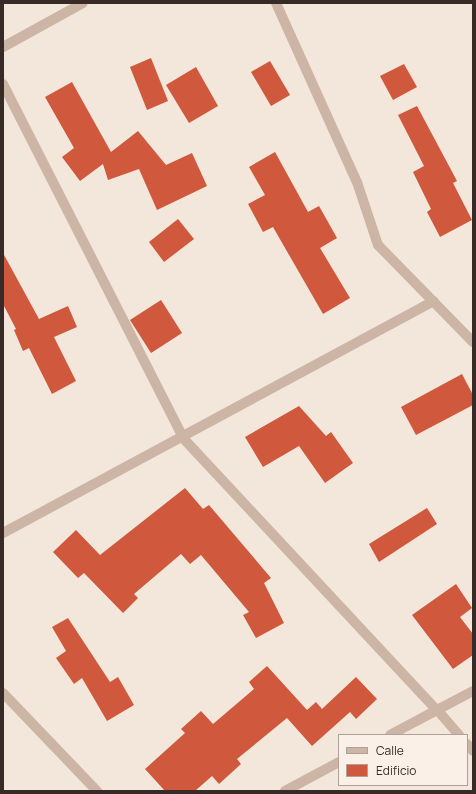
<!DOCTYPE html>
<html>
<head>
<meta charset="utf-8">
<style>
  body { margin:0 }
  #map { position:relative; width:476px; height:794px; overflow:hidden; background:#f3e6da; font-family:Manrope,sans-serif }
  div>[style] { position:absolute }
  .building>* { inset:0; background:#cf583d }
  .minor>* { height:10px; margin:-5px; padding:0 5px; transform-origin:5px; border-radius:5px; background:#ccb5a5 }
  span { translate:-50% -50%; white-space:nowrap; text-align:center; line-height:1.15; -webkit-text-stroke:4px #fbf0e7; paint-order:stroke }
  .frame { position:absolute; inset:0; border:4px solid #382b27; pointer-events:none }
  .legend { position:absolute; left:338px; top:734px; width:130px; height:52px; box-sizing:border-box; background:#fbf0e7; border:1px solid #ada19a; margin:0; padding:5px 7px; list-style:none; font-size:12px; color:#382b27 }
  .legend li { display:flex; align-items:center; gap:8px; height:20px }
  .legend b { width:20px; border:1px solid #ada19a }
</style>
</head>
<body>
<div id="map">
  <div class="building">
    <i style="clip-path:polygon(151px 58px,168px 101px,147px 110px,130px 67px)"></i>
    <i style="clip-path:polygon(270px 61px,290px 95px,271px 106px,251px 72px)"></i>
    <i style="clip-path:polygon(404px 64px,417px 87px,393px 100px,380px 76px)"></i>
    <i style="clip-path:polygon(196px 67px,218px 106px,189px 123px,166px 85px)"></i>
    <i style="clip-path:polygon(72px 82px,111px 152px,138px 131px,166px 165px,192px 153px,207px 186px,157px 210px,139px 169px,108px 180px,103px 164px,80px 181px,62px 157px,74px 148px,45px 97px)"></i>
    <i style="clip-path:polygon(417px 106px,457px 181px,453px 183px,472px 220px,440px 237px,427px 212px,431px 209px,413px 172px,424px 166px,398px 115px)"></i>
    <i style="clip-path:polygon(275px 152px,308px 212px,319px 206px,337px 238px,320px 248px,350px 298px,323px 314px,273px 227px,263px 232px,248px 204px,265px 195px,249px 167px)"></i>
    <i style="clip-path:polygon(178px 219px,194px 239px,164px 262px,149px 242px)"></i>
    <i style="clip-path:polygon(3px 253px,39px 319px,68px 306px,77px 327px,54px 337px,76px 381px,52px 394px,29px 348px,23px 351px,14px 330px,16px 329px,3px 304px)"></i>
    <i style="clip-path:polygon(161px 300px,182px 333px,151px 353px,130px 320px)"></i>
    <i style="clip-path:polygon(462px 374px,473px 395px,473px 405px,416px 435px,401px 407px)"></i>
    <i style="clip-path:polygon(299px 406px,326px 436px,331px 432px,353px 463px,325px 483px,299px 446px,263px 467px,245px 437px)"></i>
    <i style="clip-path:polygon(185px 488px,203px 509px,209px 505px,271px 578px,264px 583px,284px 623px,256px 638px,243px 615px,249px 612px,201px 555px,190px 564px,181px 554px,134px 594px,138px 598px,123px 613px,84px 573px,78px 578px,53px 552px,76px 530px,100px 555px)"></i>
    <i style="clip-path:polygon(427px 508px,437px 524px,379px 562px,369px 544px)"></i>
    <i style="clip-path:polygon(456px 584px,472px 608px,460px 617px,473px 634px,473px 655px,453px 669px,412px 615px)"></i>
    <i style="clip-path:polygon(68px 618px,110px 682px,118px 677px,134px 705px,107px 721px,82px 678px,74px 684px,56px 658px,66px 651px,52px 627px)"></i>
    <i style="clip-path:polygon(267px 666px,307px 710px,316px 702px,322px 709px,356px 677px,377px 699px,356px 719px,350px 712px,312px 746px,287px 718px,237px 759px,241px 764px,219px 784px,212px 776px,195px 791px,165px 791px,145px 769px,185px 733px,181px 729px,201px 711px,213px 724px,254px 689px,249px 682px)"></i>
  </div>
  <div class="minor">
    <i style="left:276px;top:3px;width:196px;rotate:65.7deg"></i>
    <i style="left:357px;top:182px;width:66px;rotate:71.6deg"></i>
    <i style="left:378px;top:245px;width:136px;rotate:45.6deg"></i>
    <i style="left:3px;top:47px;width:91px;rotate:-28.8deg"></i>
    <i style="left:3px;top:84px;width:397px;rotate:63deg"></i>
    <i style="left:183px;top:438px;width:372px;rotate:47deg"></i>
    <i style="left:437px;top:710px;width:53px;rotate:152deg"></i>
    <i style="left:3px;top:533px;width:489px;rotate:-28.3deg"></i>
    <i style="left:3px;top:693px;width:136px;rotate:46.2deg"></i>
    <i style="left:459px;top:735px;width:33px;rotate:-131deg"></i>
    <i style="left:437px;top:710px;width:41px;rotate:-27.8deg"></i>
    <i style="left:467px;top:744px;width:9px;rotate:49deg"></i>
    <i style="left:285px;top:791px;width:61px;rotate:-28.2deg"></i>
  </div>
  <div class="frame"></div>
  <ul class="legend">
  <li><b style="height:5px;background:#ccb5a5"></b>Calle</li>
  <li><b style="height:11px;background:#cf583d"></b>Edificio</li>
  </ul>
</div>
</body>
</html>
